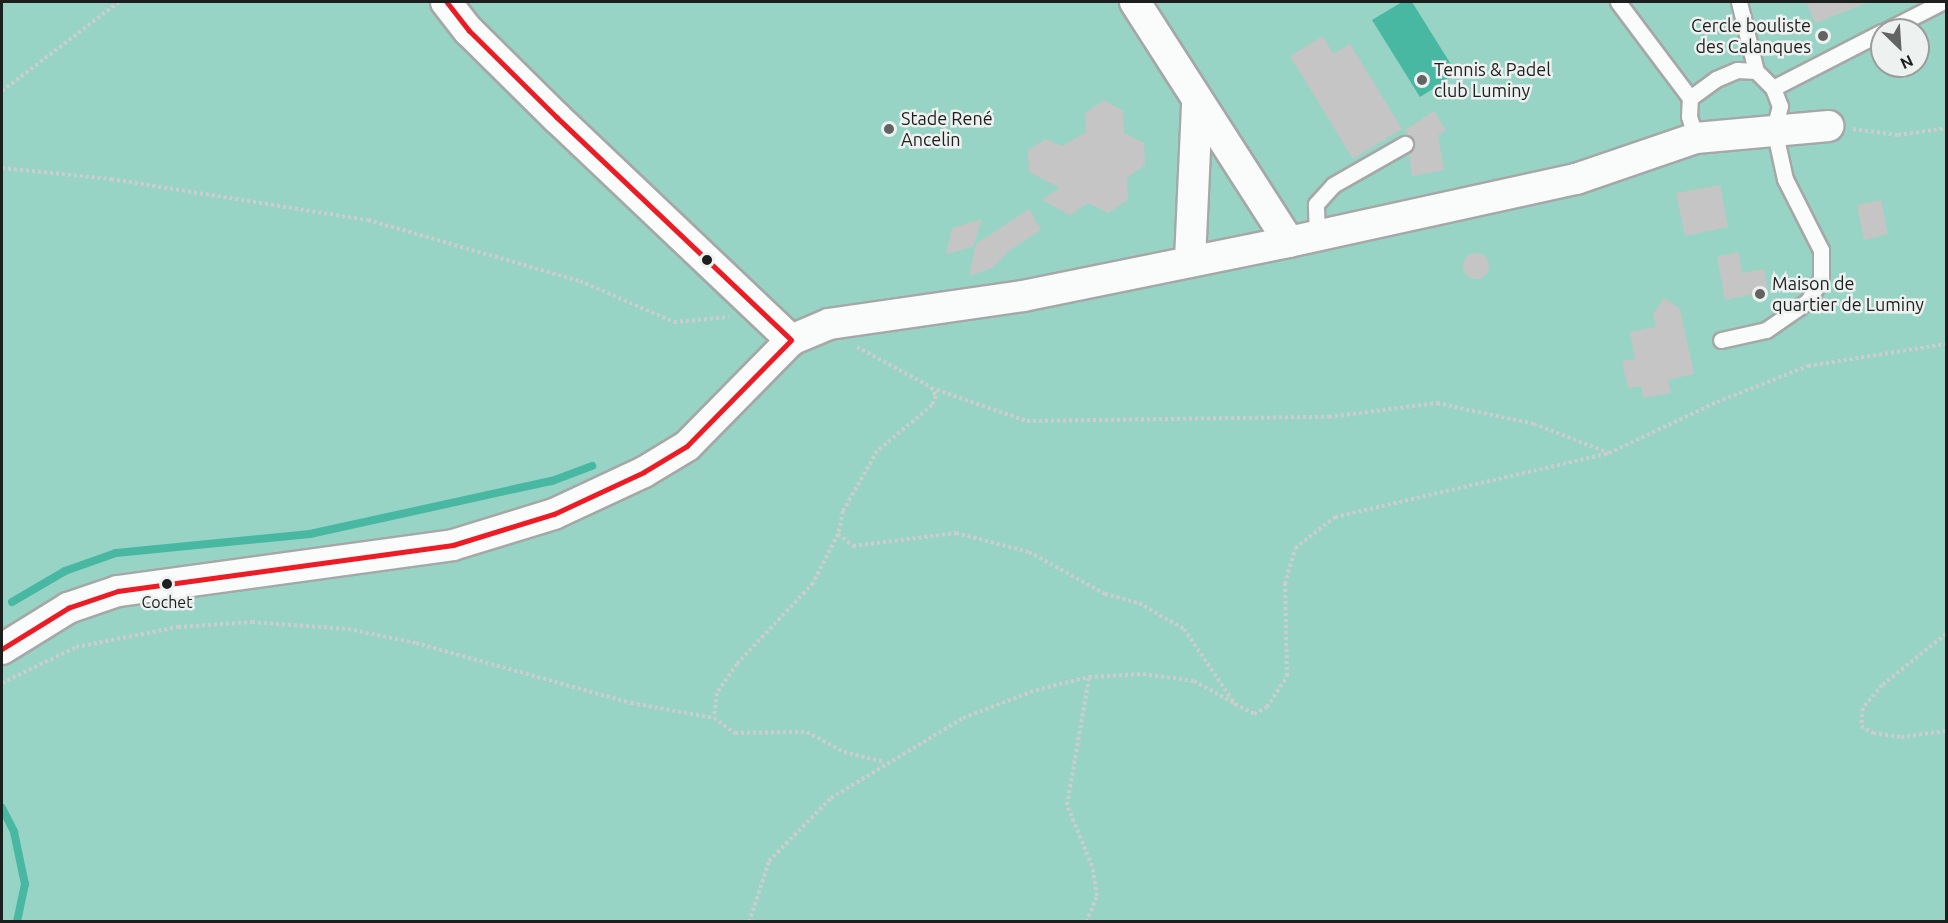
<!DOCTYPE html>
<html>
<head>
<meta charset="utf-8">
<style>
  body { margin:0 }
  #map { position:relative; width:1948px; height:923px; overflow:hidden; background:#e1e3e2; font-family:Ubuntu,sans-serif }
  div>[style] { position:absolute }
  .green>* { inset:0; background:#97d4c5 }
  .water>* { inset:0; background:#48b8a3 }
  .stream>* { height:8px; margin:-4px; padding:0 4px; transform-origin:4px; border-radius:4px; background:#48b8a3 }
  .building>* { inset:0; background:#c5c5c5 }
  .round { border-radius:50% }
  .path>* { height:4px; margin-top:-2px; transform-origin:0; background:repeating-linear-gradient(90deg,#cccdcd 0 3px,transparent 0 6px) }
  .roads { filter:drop-shadow(2px 0 #a6a7a7) drop-shadow(-2px 0 #a6a7a7) drop-shadow(0 2px #a6a7a7) drop-shadow(0 -2px #a6a7a7) }
  .lane>* { height:15px; margin:-7.5px; padding:0 7.5px; transform-origin:7.5px; border-radius:7.5px; background:#fafbfb }
  .street>* { height:30px; margin:-15px; padding:0 15px; transform-origin:15px; border-radius:15px; background:#fafbfb }
  .bus-1>* { height:4.5px; margin:-2.25px; padding:0 2.25px; transform-origin:2.25px; border-radius:2.25px; background:#ec1b24 }
  .dots>* { width:16px; height:16px; translate:-50% -50%; box-sizing:border-box; border:3px solid #edf1f0; border-radius:50% }
  span { translate:-50% -50%; white-space:nowrap; text-align:center; line-height:1.15; -webkit-text-stroke:5px #edf1f0; paint-order:stroke }
  .bus-label { font-size:16px; color:#1d1e1e }
  .poi-label { font-size:18px; color:#1d1e1e }
  .right { translate:-100% -50%; text-align:right }
  .left { translate:0 -50%; text-align:left }
  .frame { position:absolute; inset:0; border:3px solid #1d1e1e; pointer-events:none }
  .north { position:absolute; left:1870px; top:18px; width:60px; height:60px; box-sizing:border-box; background:#edf1f0; border:2px solid #9a9d9c; border-radius:50%; rotate:155deg; font-size:16px; font-weight:700; line-height:24px; text-align:center; color:#1d1e1e }
  .north::after { content:''; display:block; margin:auto; width:21px; height:27px; background:#626363; clip-path:polygon(50% 0,100% 100%,50% 72%,0 100%) }
</style>
</head>
<body>
<div id="map">
  <div class="green">
    <i style="clip-path:polygon(evenodd,2px 2px,1946px 2px,1946px 921px,2px 922px,2px 2px,1882px 30px,1918px 30px,1918px 66px,1882px 66px,1882px 30px)"></i>
  </div>
  <div class="water">
    <i style="clip-path:polygon(1402px 2px,1412px 2px,1457px 74px,1420px 97px,1372px 20px)"></i>
  </div>
  <div class="stream">
    <i style="left:12px;top:602px;width:61px;rotate:-30.3deg"></i>
    <i style="left:65px;top:571px;width:54px;rotate:-19.4deg"></i>
    <i style="left:116px;top:553px;width:195px;rotate:-5.6deg"></i>
    <i style="left:310px;top:534px;width:248px;rotate:-12.4deg"></i>
    <i style="left:552px;top:481px;width:43px;rotate:-20.6deg"></i>
    <i style="left:2px;top:808px;width:27px;rotate:63deg"></i>
    <i style="left:14px;top:832px;width:53px;rotate:78.1deg"></i>
    <i style="left:25px;top:884px;width:39px;rotate:102deg"></i>
  </div>
  <div class="building">
    <i style="clip-path:polygon(1806px 2px,1867px 2px,1867px 3px,1815px 23px)"></i>
    <i style="clip-path:polygon(1323px 36px,1333px 54px,1350px 44px,1402px 129px,1353px 159px,1290px 56px)"></i>
    <i style="clip-path:polygon(1104px 100px,1123px 111px,1124px 133px,1144px 143px,1145px 165px,1127px 178px,1128px 200px,1108px 213px,1088px 203px,1070px 215px,1042px 200px,1060px 188px,1029px 172px,1028px 150px,1046px 139px,1062px 146px,1086px 132px,1085px 113px)"></i>
    <i style="clip-path:polygon(1434px 111px,1446px 130px,1438px 135px,1444px 170px,1412px 176px,1409px 153px,1415px 143px,1405px 130px)"></i>
    <i style="clip-path:polygon(1720px 185px,1728px 227px,1685px 236px,1676px 193px)"></i>
    <i style="clip-path:polygon(1881px 200px,1888px 234px,1864px 240px,1857px 205px)"></i>
    <i style="clip-path:polygon(1029px 209px,1041px 230px,1010px 250px,992px 268px,969px 276px,976px 244px)"></i>
    <i style="clip-path:polygon(982px 219px,973px 247px,946px 254px,952px 228px)"></i>
    <i style="clip-path:polygon(1739px 252px,1742px 273px,1764px 269px,1768px 291px,1725px 300px,1717px 257px)"></i>
    <i class="round" style="left:1463px;top:253px;width:26px;height:26px"></i>
    <i style="clip-path:polygon(1664px 298px,1680px 309px,1694px 374px,1668px 380px,1671px 393px,1644px 398px,1641px 386px,1628px 388px,1622px 361px,1635px 359px,1630px 332px,1656px 327px,1653px 314px)"></i>
  </div>
  <div class="path">
    <i style="left:2px;top:91px;width:147px;rotate:-37.3deg"></i>
    <i style="left:1853px;top:129px;width:45px;rotate:7.6deg"></i>
    <i style="left:1898px;top:135px;width:49px;rotate:-8.3deg"></i>
    <i style="left:2px;top:168px;width:110px;rotate:5.8deg"></i>
    <i style="left:111px;top:179px;width:260px;rotate:9.1deg"></i>
    <i style="left:368px;top:220px;width:221px;rotate:16.1deg"></i>
    <i style="left:580px;top:281px;width:103px;rotate:23.6deg"></i>
    <i style="left:674px;top:322px;width:55px;rotate:-5.2deg"></i>
    <i style="left:857px;top:347px;width:84px;rotate:28.4deg"></i>
    <i style="left:931px;top:387px;width:10px;rotate:61deg"></i>
    <i style="left:936px;top:396px;width:10px;rotate:114deg"></i>
    <i style="left:932px;top:405px;width:72px;rotate:140.1deg"></i>
    <i style="left:877px;top:451px;width:69px;rotate:119.5deg"></i>
    <i style="left:843px;top:511px;width:24px;rotate:102deg"></i>
    <i style="left:838px;top:534px;width:19px;rotate:39deg"></i>
    <i style="left:853px;top:546px;width:104px;rotate:-7.2deg"></i>
    <i style="left:956px;top:533px;width:75px;rotate:14.6deg"></i>
    <i style="left:1029px;top:552px;width:87px;rotate:28.9deg"></i>
    <i style="left:1105px;top:594px;width:35px;rotate:15deg"></i>
    <i style="left:1139px;top:603px;width:52px;rotate:30deg"></i>
    <i style="left:1184px;top:629px;width:91px;rotate:55.8deg"></i>
    <i style="left:1235px;top:704px;width:21px;rotate:28deg"></i>
    <i style="left:1254px;top:714px;width:15px;rotate:-28deg"></i>
    <i style="left:1267px;top:707px;width:37px;rotate:-57deg"></i>
    <i style="left:1287px;top:676px;width:92px;rotate:-91.2deg"></i>
    <i style="left:1285px;top:584px;width:37px;rotate:-74deg"></i>
    <i style="left:1295px;top:548px;width:51px;rotate:-37.8deg"></i>
    <i style="left:1335px;top:517px;width:281px;rotate:-13.1deg"></i>
    <i style="left:1609px;top:453px;width:119px;rotate:-25.3deg"></i>
    <i style="left:1717px;top:402px;width:98px;rotate:-21.6deg"></i>
    <i style="left:1808px;top:366px;width:140px;rotate:-9.1deg"></i>
    <i style="left:931px;top:388px;width:102px;rotate:19deg"></i>
    <i style="left:1027px;top:421px;width:302px;rotate:-0.8deg"></i>
    <i style="left:1329px;top:417px;width:109px;rotate:-7.4deg"></i>
    <i style="left:1437px;top:403px;width:99px;rotate:12.2deg"></i>
    <i style="left:1534px;top:424px;width:80px;rotate:21.1deg"></i>
    <i style="left:838px;top:534px;width:55px;rotate:117deg"></i>
    <i style="left:813px;top:583px;width:111px;rotate:133.2deg"></i>
    <i style="left:737px;top:664px;width:35px;rotate:125deg"></i>
    <i style="left:717px;top:693px;width:25px;rotate:97deg"></i>
    <i style="left:714px;top:718px;width:26px;rotate:36deg"></i>
    <i style="left:735px;top:733px;width:72px;rotate:-0.8deg"></i>
    <i style="left:807px;top:732px;width:42px;rotate:28.4deg"></i>
    <i style="left:844px;top:752px;width:41px;rotate:14deg"></i>
    <i style="left:1946px;top:634px;width:82px;rotate:141.4deg"></i>
    <i style="left:1882px;top:685px;width:30px;rotate:130deg"></i>
    <i style="left:1863px;top:708px;width:18px;rotate:96deg"></i>
    <i style="left:1861px;top:726px;width:14px;rotate:30deg"></i>
    <i style="left:1873px;top:733px;width:28px;rotate:8deg"></i>
    <i style="left:1901px;top:737px;width:45px;rotate:-7.6deg"></i>
    <i style="left:2px;top:683px;width:82px;rotate:-25.9deg"></i>
    <i style="left:76px;top:647px;width:104px;rotate:-11.1deg"></i>
    <i style="left:178px;top:627px;width:74px;rotate:-3.9deg"></i>
    <i style="left:252px;top:622px;width:96px;rotate:4.2deg"></i>
    <i style="left:348px;top:629px;width:69px;rotate:11.6deg"></i>
    <i style="left:416px;top:643px;width:223px;rotate:15.6deg"></i>
    <i style="left:631px;top:703px;width:84px;rotate:10.2deg"></i>
    <i style="left:749px;top:922px;width:64px;rotate:-71.8deg"></i>
    <i style="left:769px;top:861px;width:88px;rotate:-45.5deg"></i>
    <i style="left:831px;top:798px;width:154px;rotate:-31.2deg"></i>
    <i style="left:963px;top:718px;width:78px;rotate:-21deg"></i>
    <i style="left:1036px;top:690px;width:55px;rotate:-13.8deg"></i>
    <i style="left:1089px;top:677px;width:54px;rotate:-3.2deg"></i>
    <i style="left:1143px;top:674px;width:51px;rotate:7.8deg"></i>
    <i style="left:1194px;top:681px;width:46px;rotate:28.8deg"></i>
    <i style="left:1086px;top:922px;width:28px;rotate:-67deg"></i>
    <i style="left:1097px;top:896px;width:30px;rotate:-99deg"></i>
    <i style="left:1092px;top:866px;width:66px;rotate:-112.3deg"></i>
    <i style="left:1067px;top:805px;width:130px;rotate:-80.2deg"></i>
  </div>
  <div class="roads">
    <div class="lane">
      <i style="left:1618px;top:2px;width:120px;rotate:53.1deg"></i>
      <i style="left:1739px;top:2px;width:71px;rotate:76.2deg"></i>
      <i style="left:1887px;top:30px;width:62px;rotate:-27deg"></i>
      <i style="left:1773px;top:88px;width:123px;rotate:-27.2deg"></i>
      <i style="left:1696px;top:138px;width:23px;rotate:-108deg"></i>
      <i style="left:1689px;top:116px;width:18px;rotate:-87deg"></i>
      <i style="left:1690px;top:98px;width:32px;rotate:-36deg"></i>
      <i style="left:1716px;top:79px;width:23px;rotate:-23deg"></i>
      <i style="left:1737px;top:70px;width:19px;rotate:3deg"></i>
      <i style="left:1756px;top:71px;width:24px;rotate:45deg"></i>
      <i style="left:1773px;top:88px;width:19px;rotate:69deg"></i>
      <i style="left:1780px;top:106px;width:24px;rotate:105deg"></i>
      <i style="left:1774px;top:129px;width:51px;rotate:77.6deg"></i>
      <i style="left:1785px;top:179px;width:80px;rotate:63.1deg"></i>
      <i style="left:1821px;top:250px;width:29px;rotate:90deg"></i>
      <i style="left:1821px;top:279px;width:26px;rotate:121deg"></i>
      <i style="left:1808px;top:301px;width:51px;rotate:145.4deg"></i>
      <i style="left:1766px;top:330px;width:46px;rotate:167.5deg"></i>
      <i style="left:1317px;top:236px;width:32px;rotate:-92deg"></i>
      <i style="left:1316px;top:204px;width:25px;rotate:-48deg"></i>
      <i style="left:1333px;top:185px;width:83px;rotate:-29.7deg"></i>
    </div>
    <div class="street">
      <i style="left:446px;top:2px;width:37px;rotate:52deg"></i>
      <i style="left:469px;top:31px;width:124px;rotate:44.7deg"></i>
      <i style="left:557px;top:118px;width:323px;rotate:43.5deg"></i>
      <i style="left:1135px;top:2px;width:285px;rotate:57.3deg"></i>
      <i style="left:1190px;top:260px;width:157px;rotate:-87.4deg"></i>
      <i style="left:2px;top:649px;width:78px;rotate:-31.8deg"></i>
      <i style="left:68px;top:608px;width:53px;rotate:-18.8deg"></i>
      <i style="left:118px;top:591px;width:338px;rotate:-7.8deg"></i>
      <i style="left:453px;top:545px;width:106px;rotate:-17.1deg"></i>
      <i style="left:554px;top:514px;width:99px;rotate:-25deg"></i>
      <i style="left:644px;top:472px;width:50px;rotate:-31.2deg"></i>
      <i style="left:687px;top:446px;width:148px;rotate:-45.5deg"></i>
      <i style="left:791px;top:340px;width:41px;rotate:-22.8deg"></i>
      <i style="left:829px;top:324px;width:196px;rotate:-8.2deg"></i>
      <i style="left:1023px;top:296px;width:271px;rotate:-11.5deg"></i>
      <i style="left:1289px;top:242px;width:294px;rotate:-12.4deg"></i>
      <i style="left:1576px;top:179px;width:127px;rotate:-18.9deg"></i>
      <i style="left:1696px;top:138px;width:133px;rotate:-5.2deg"></i>
    </div>
  </div>
  <div class="bus-1">
    <i style="left:2px;top:649px;width:78px;rotate:-31.8deg"></i>
    <i style="left:68px;top:608px;width:53px;rotate:-18.8deg"></i>
    <i style="left:118px;top:591px;width:338px;rotate:-7.8deg"></i>
    <i style="left:453px;top:545px;width:106px;rotate:-17.1deg"></i>
    <i style="left:554px;top:514px;width:99px;rotate:-25deg"></i>
    <i style="left:644px;top:472px;width:50px;rotate:-31.2deg"></i>
    <i style="left:687px;top:446px;width:148px;rotate:-45.5deg"></i>
    <i style="left:791px;top:340px;width:323px;rotate:-136.5deg"></i>
    <i style="left:557px;top:118px;width:124px;rotate:-135.3deg"></i>
    <i style="left:469px;top:31px;width:37px;rotate:-128deg"></i>
  </div>
  <div class="dots">
    <i style="left:1823px;top:36px;background:#626363"></i>
    <i style="left:1422px;top:80px;background:#626363"></i>
    <i style="left:889px;top:129px;background:#626363"></i>
    <i style="left:707px;top:260px;background:#1d1e1e"></i>
    <i style="left:1760px;top:294px;background:#626363"></i>
    <i style="left:167px;top:584px;background:#1d1e1e"></i>
  </div>
  <div class="bus-label">
    <span style="left:167px;top:602px">Cochet</span>
  </div>
  <div class="poi-label">
    <span class="right" style="left:1811px;top:36px">Cercle bouliste<br>des Calanques</span>
    <span class="left" style="left:1434px;top:80px">Tennis &amp; Padel<br>club Luminy</span>
    <span class="left" style="left:901px;top:129px">Stade René<br>Ancelin</span>
    <span class="left" style="left:1772px;top:294px">Maison de<br>quartier de Luminy</span>
  </div>
  <div class="frame"></div>
  <div class="north">N</div>
</div>
</body>
</html>
